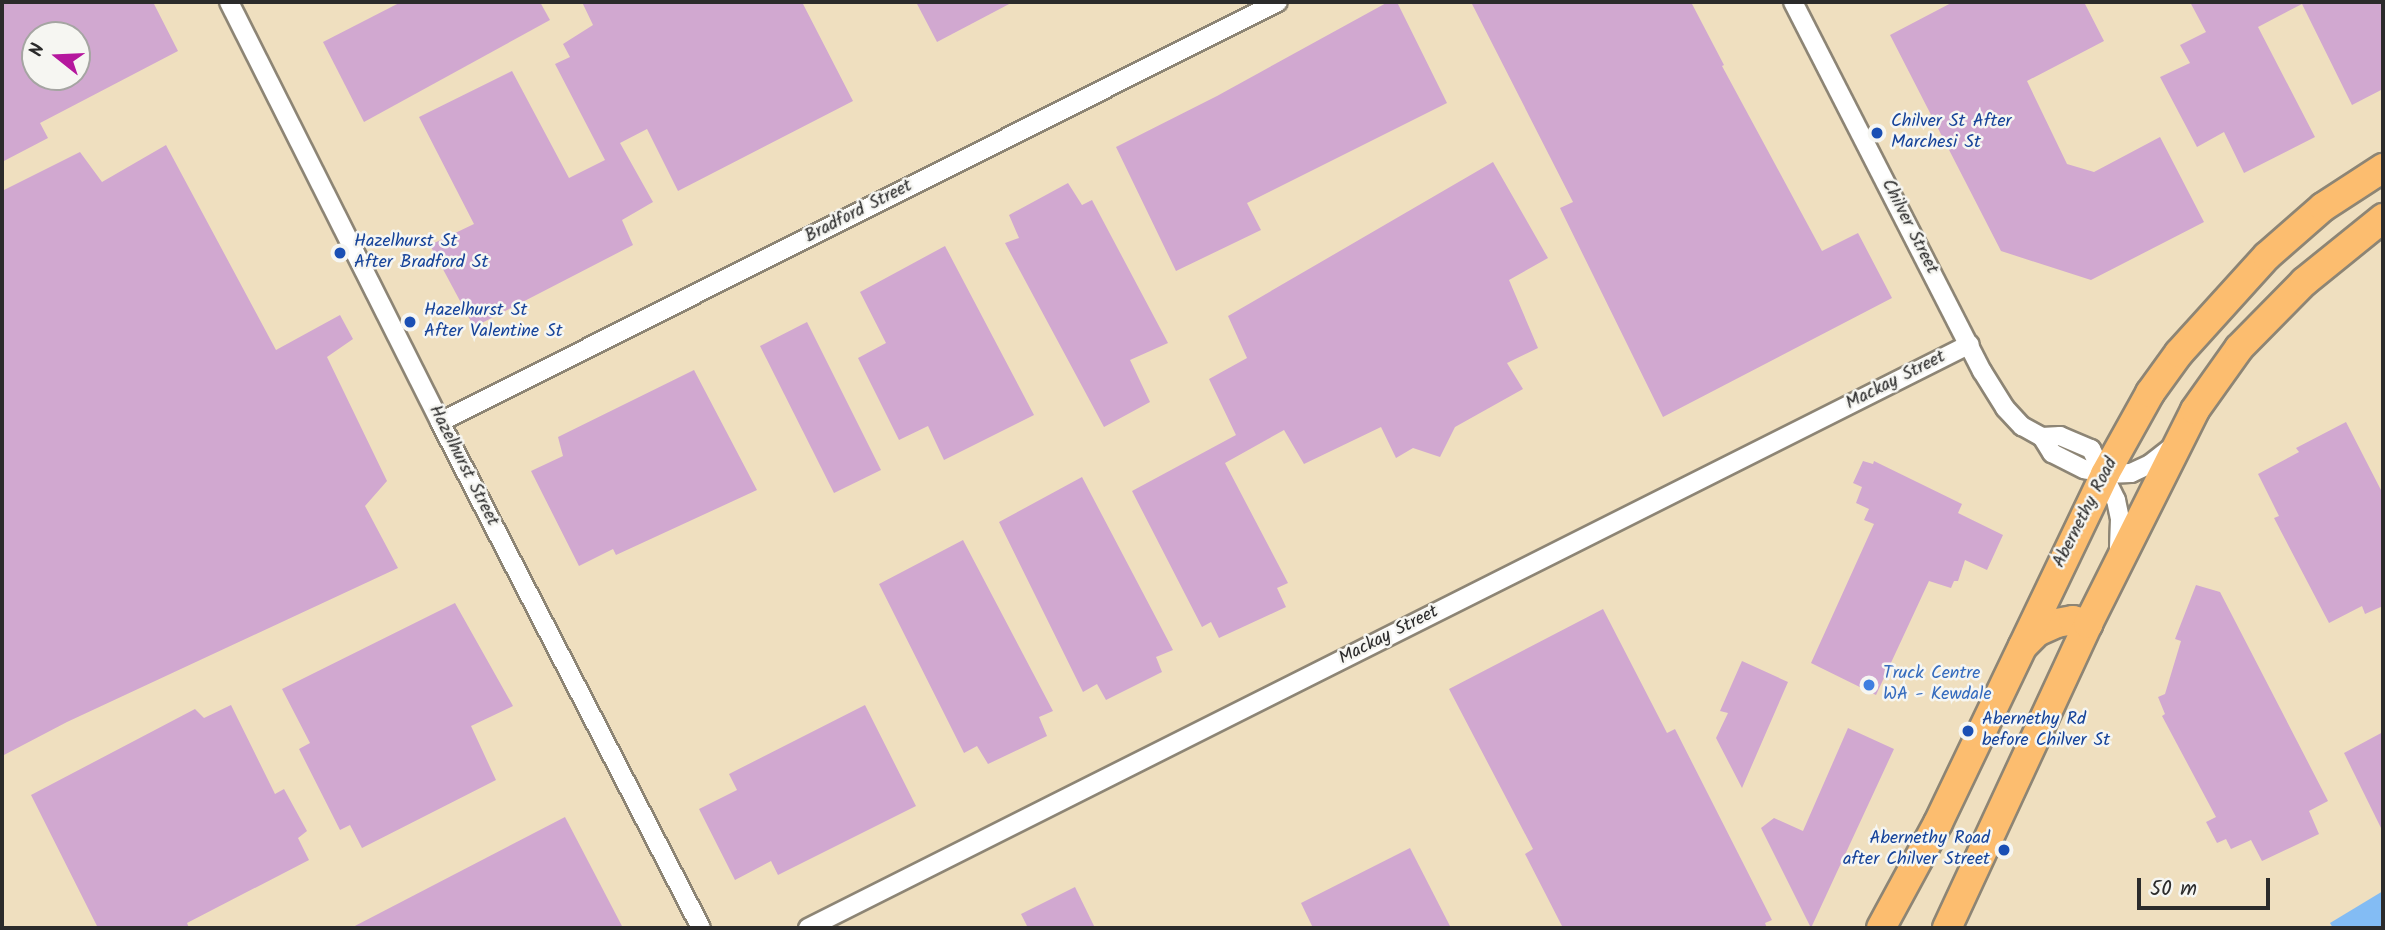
<!DOCTYPE html>
<html>
<head>
<meta charset="utf-8">
<style>
  body { margin:0 }
  #map { position:relative; width:2385px; height:930px; overflow:hidden; background:#efdfbf; font-family:Kalam,sans-serif }
  div>[style] { position:absolute }
  .water>* { inset:0; background:#83bcf4 }
  .building>* { inset:0; background:#d1a8d0 }
  .roads { filter:drop-shadow(2px 0 #8d8575) drop-shadow(-2px 0 #8d8575) drop-shadow(0 2px #8d8575) drop-shadow(0 -2px #8d8575) }
  .minor>* { height:18px; margin:-9px; padding:0 9px; transform-origin:9px; border-radius:9px; background:#fff }
  .primary>* { height:28px; margin:-14px; padding:0 14px; transform-origin:14px; border-radius:14px; background:#fcbd6f }
  .dots>* { width:19px; height:19px; translate:-50% -50%; box-sizing:border-box; border:4px solid #f6f6f2; border-radius:50% }
  span { translate:-50% -50%; white-space:nowrap; text-align:center; line-height:1.15; -webkit-text-stroke:5px #f6f6f2; paint-order:stroke }
  .transit-label { font-size:18px; color:#164399 }
  .left { translate:0 -50%; text-align:left }
  .right { translate:-100% -50%; text-align:right }
  .street-label { font-size:18px; color:#2b2b2b }
  .shop-label { font-size:18px; color:#366cbe }
  .frame { position:absolute; inset:0; border:4px solid #2b2b2b; pointer-events:none }
  .north { position:absolute; left:21px; top:21px; width:70px; height:70px; box-sizing:border-box; background:#f6f6f2; border:2px solid #a5a5a2; border-radius:50%; rotate:288deg; font-size:19px; font-weight:700; line-height:28px; text-align:center; color:#2b2b2b }
  .north::after { content:''; display:block; margin:auto; width:24px; height:32px; background:#b5179e; clip-path:polygon(50% 0,100% 100%,50% 72%,0 100%) }
  .scale { position:absolute; left:2137px; top:878px; width:133px; height:32px; box-sizing:border-box; border:4px solid #2b2b2b; border-top:0; padding-left:9px; font-size:21px; line-height:24px; white-space:nowrap; color:#2b2b2b; -webkit-text-stroke:5px #f6f6f2; paint-order:stroke }
</style>
</head>
<body>
<div id="map">
  <div class="water">
    <i style="clip-path:polygon(2383px 891px,2383px 928px,2333px 928px,2330px 923px)"></i>
  </div>
  <div class="building">
    <i style="clip-path:polygon(evenodd,2px 2px,153px 2px,178px 51px,40px 123px,48px 138px,2px 162px,2px 2px,35px 35px,77px 35px,77px 77px,35px 77px,35px 35px)"></i>
    <i style="clip-path:polygon(401px 2px,540px 2px,550px 20px,364px 122px,323px 42px)"></i>
    <i style="clip-path:polygon(582px 2px,802px 2px,853px 101px,678px 191px,647px 129px,620px 143px,653px 202px,622px 220px,633px 245px,474px 327px,430px 245px,474px 224px,419px 117px,512px 71px,569px 178px,605px 160px,555px 64px,570px 57px,563px 44px,593px 25px)"></i>
    <i style="clip-path:polygon(916px 2px,1013px 2px,937px 42px)"></i>
    <i style="clip-path:polygon(1388px 2px,1397px 2px,1447px 103px,1247px 203px,1261px 230px,1176px 271px,1116px 147px,1217px 96px)"></i>
    <i style="clip-path:polygon(1471px 2px,1691px 2px,1724px 65px,1722px 66px,1822px 251px,1858px 233px,1892px 298px,1663px 417px,1560px 208px,1573px 202px)"></i>
    <i style="clip-path:polygon(1953px 2px,2084px 2px,2104px 41px,2027px 81px,2067px 164px,2094px 172px,2160px 137px,2204px 222px,2091px 280px,2001px 251px,1890px 35px)"></i>
    <i style="clip-path:polygon(2190px 2px,2383px 2px,2383px 89px,2352px 105px,2302px 4px,2258px 27px,2315px 137px,2244px 173px,2224px 132px,2197px 147px,2160px 77px,2190px 63px,2180px 45px,2206px 32px)"></i>
    <i style="clip-path:polygon(166px 145px,276px 350px,340px 315px,353px 339px,327px 357px,387px 481px,365px 506px,398px 568px,67px 722px,2px 756px,2px 191px,80px 152px,102px 182px)"></i>
    <i style="clip-path:polygon(1493px 162px,1548px 258px,1509px 280px,1538px 348px,1507px 363px,1523px 389px,1455px 427px,1440px 457px,1413px 448px,1396px 458px,1381px 427px,1304px 464px,1284px 430px,1225px 463px,1288px 583px,1277px 588px,1286px 607px,1219px 638px,1211px 622px,1202px 627px,1132px 491px,1236px 435px,1209px 379px,1247px 358px,1228px 316px)"></i>
    <i style="clip-path:polygon(1068px 183px,1082px 205px,1092px 200px,1168px 343px,1130px 360px,1150px 402px,1104px 427px,1005px 243px,1019px 238px,1009px 215px)"></i>
    <i style="clip-path:polygon(945px 246px,1034px 415px,944px 460px,928px 426px,899px 440px,858px 358px,886px 343px,860px 292px)"></i>
    <i style="clip-path:polygon(807px 322px,881px 470px,834px 493px,760px 346px)"></i>
    <i style="clip-path:polygon(694px 370px,757px 490px,616px 555px,613px 549px,579px 566px,531px 471px,563px 456px,558px 437px)"></i>
    <i style="clip-path:polygon(2346px 422px,2383px 494px,2383px 606px,2365px 614px,2362px 606px,2329px 623px,2274px 518px,2279px 516px,2258px 474px,2299px 452px,2296px 448px)"></i>
    <i style="clip-path:polygon(1863px 461px,1873px 464px,1874px 461px,1962px 504px,1958px 513px,2003px 535px,1987px 570px,1965px 560px,1958px 581px,1954px 581px,1951px 588px,1929px 581px,1876px 695px,1811px 663px,1874px 524px,1864px 520px,1869px 509px,1856px 503px,1862px 487px,1853px 483px)"></i>
    <i style="clip-path:polygon(1082px 477px,1173px 650px,1156px 657px,1162px 672px,1106px 700px,1097px 684px,1083px 692px,999px 522px)"></i>
    <i style="clip-path:polygon(963px 540px,1053px 711px,1039px 717px,1047px 736px,988px 764px,977px 746px,964px 753px,879px 584px)"></i>
    <i style="clip-path:polygon(2196px 585px,2220px 592px,2328px 801px,2309px 811px,2319px 834px,2262px 861px,2251px 840px,2231px 849px,2226px 839px,2217px 843px,2206px 822px,2216px 817px,2162px 716px,2165px 714px,2158px 697px,2165px 694px,2181px 641px,2175px 639px)"></i>
    <i style="clip-path:polygon(455px 603px,513px 706px,471px 726px,496px 780px,362px 848px,350px 825px,340px 830px,299px 749px,310px 743px,282px 689px)"></i>
    <i style="clip-path:polygon(1603px 609px,1667px 733px,1675px 729px,1772px 920px,1765px 923px,1767px 928px,1563px 928px,1525px 854px,1533px 849px,1449px 689px)"></i>
    <i style="clip-path:polygon(1742px 661px,1788px 682px,1742px 788px,1716px 738px,1728px 713px,1720px 711px)"></i>
    <i style="clip-path:polygon(231px 705px,275px 794px,284px 789px,307px 831px,298px 838px,309px 860px,187px 923px,189px 928px,98px 928px,31px 795px,195px 709px,204px 718px)"></i>
    <i style="clip-path:polygon(865px 705px,916px 806px,778px 875px,771px 861px,735px 880px,699px 809px,737px 790px,729px 774px)"></i>
    <i style="clip-path:polygon(1848px 728px,1894px 749px,1811px 928px,1761px 828px,1774px 818px,1803px 831px)"></i>
    <i style="clip-path:polygon(2383px 732px,2383px 832px,2344px 753px)"></i>
    <i style="clip-path:polygon(565px 817px,623px 928px,351px 928px)"></i>
    <i style="clip-path:polygon(1410px 848px,1451px 928px,1313px 928px,1301px 903px)"></i>
    <i style="clip-path:polygon(1075px 887px,1095px 928px,1028px 928px,1021px 914px)"></i>
  </div>
  <div class="roads">
    <div class="minor">
      <i style="left:229px;top:2px;width:470px;rotate:63.3deg"></i>
      <i style="left:440px;top:422px;width:569px;rotate:62.71deg"></i>
      <i style="left:1793px;top:2px;width:415px;rotate:62.9deg"></i>
      <i style="left:1982px;top:371px;width:44px;rotate:58.1deg"></i>
      <i style="left:2005px;top:408px;width:25px;rotate:47deg"></i>
      <i style="left:2022px;top:426px;width:23px;rotate:29deg"></i>
      <i style="left:2042px;top:437px;width:19px;rotate:58deg"></i>
      <i style="left:2052px;top:453px;width:36px;rotate:27deg"></i>
      <i style="left:2084px;top:469px;width:22px;rotate:13deg"></i>
      <i style="left:2105px;top:474px;width:26px;rotate:-2deg"></i>
      <i style="left:2131px;top:473px;width:21px;rotate:-25deg"></i>
      <i style="left:2150px;top:464px;width:28px;rotate:-38deg"></i>
      <i style="left:440px;top:422px;width:937px;rotate:-26.62deg"></i>
      <i style="left:2042px;top:437px;width:18px;rotate:-3deg"></i>
      <i style="left:2060px;top:436px;width:34px;rotate:23deg"></i>
      <i style="left:2091px;top:449px;width:57px;rotate:63.9deg"></i>
      <i style="left:2116px;top:500px;width:19px;rotate:78deg"></i>
      <i style="left:2120px;top:519px;width:33px;rotate:92deg"></i>
      <i style="left:808px;top:928px;width:1300px;rotate:-26.68deg"></i>
    </div>
    <div class="primary">
      <i style="left:2023px;top:646px;width:20px;rotate:-45deg"></i>
      <i style="left:2037px;top:632px;width:22px;rotate:-24deg"></i>
      <i style="left:2057px;top:623px;width:16px;rotate:-11deg"></i>
      <i style="left:2073px;top:620px;width:16px;rotate:15deg"></i>
      <i style="left:1881px;top:928px;width:119px;rotate:-61.5deg"></i>
      <i style="left:1938px;top:823px;width:387px;rotate:-64.4deg"></i>
      <i style="left:2105px;top:474px;width:93px;rotate:-60.9deg"></i>
      <i style="left:2150px;top:393px;width:49px;rotate:-54.1deg"></i>
      <i style="left:2179px;top:353px;width:131px;rotate:-47.8deg"></i>
      <i style="left:2267px;top:256px;width:74px;rotate:-41.2deg"></i>
      <i style="left:2323px;top:207px;width:72px;rotate:-33deg"></i>
      <i style="left:1947px;top:928px;width:335px;rotate:-65.1deg"></i>
      <i style="left:2088px;top:624px;width:239px;rotate:-63.4deg"></i>
      <i style="left:2195px;top:410px;width:76px;rotate:-54.6deg"></i>
      <i style="left:2239px;top:348px;width:93px;rotate:-45.4deg"></i>
      <i style="left:2304px;top:282px;width:102px;rotate:-39deg"></i>
    </div>
  </div>
  <div class="dots">
    <i style="left:1877px;top:133px;background:#1a4fb4"></i>
    <i style="left:340px;top:253px;background:#1a4fb4"></i>
    <i style="left:410px;top:322px;background:#1a4fb4"></i>
    <i style="left:1869px;top:685px;background:#3f7fe0"></i>
    <i style="left:1968px;top:731px;background:#1a4fb4"></i>
    <i style="left:2004px;top:850px;background:#1a4fb4"></i>
  </div>
  <div class="transit-label">
    <span class="left" style="left:1891px;top:133px">Chilver St After<br>Marchesi St</span>
    <span class="left" style="left:354px;top:253px">Hazelhurst St<br>After Bradford St</span>
    <span class="left" style="left:424px;top:322px">Hazelhurst St<br>After Valentine St</span>
    <span class="left" style="left:1982px;top:731px">Abernethy Rd<br>before Chilver St</span>
    <span class="right" style="left:1990px;top:850px">Abernethy Road<br>after Chilver Street</span>
  </div>
  <div class="street-label">
    <span style="left:859px;top:212px;rotate:-27deg">Bradford Street</span>
    <span style="left:1909px;top:227px;rotate:63deg">Chilver Street</span>
    <span style="left:1896px;top:381px;rotate:-27deg">Mackay Street</span>
    <span style="left:463px;top:466px;rotate:63deg">Hazelhurst Street</span>
    <span style="left:2086px;top:513px;rotate:-63deg">Abernethy Road</span>
    <span style="left:1389px;top:636px;rotate:-27deg">Mackay Street</span>
  </div>
  <div class="shop-label">
    <span class="left" style="left:1883px;top:685px">Truck Centre<br>WA - Kewdale</span>
  </div>
  <div class="frame"></div>
  <div class="north">N</div>
  <div class="scale">50 m</div>
</div>
</body>
</html>
